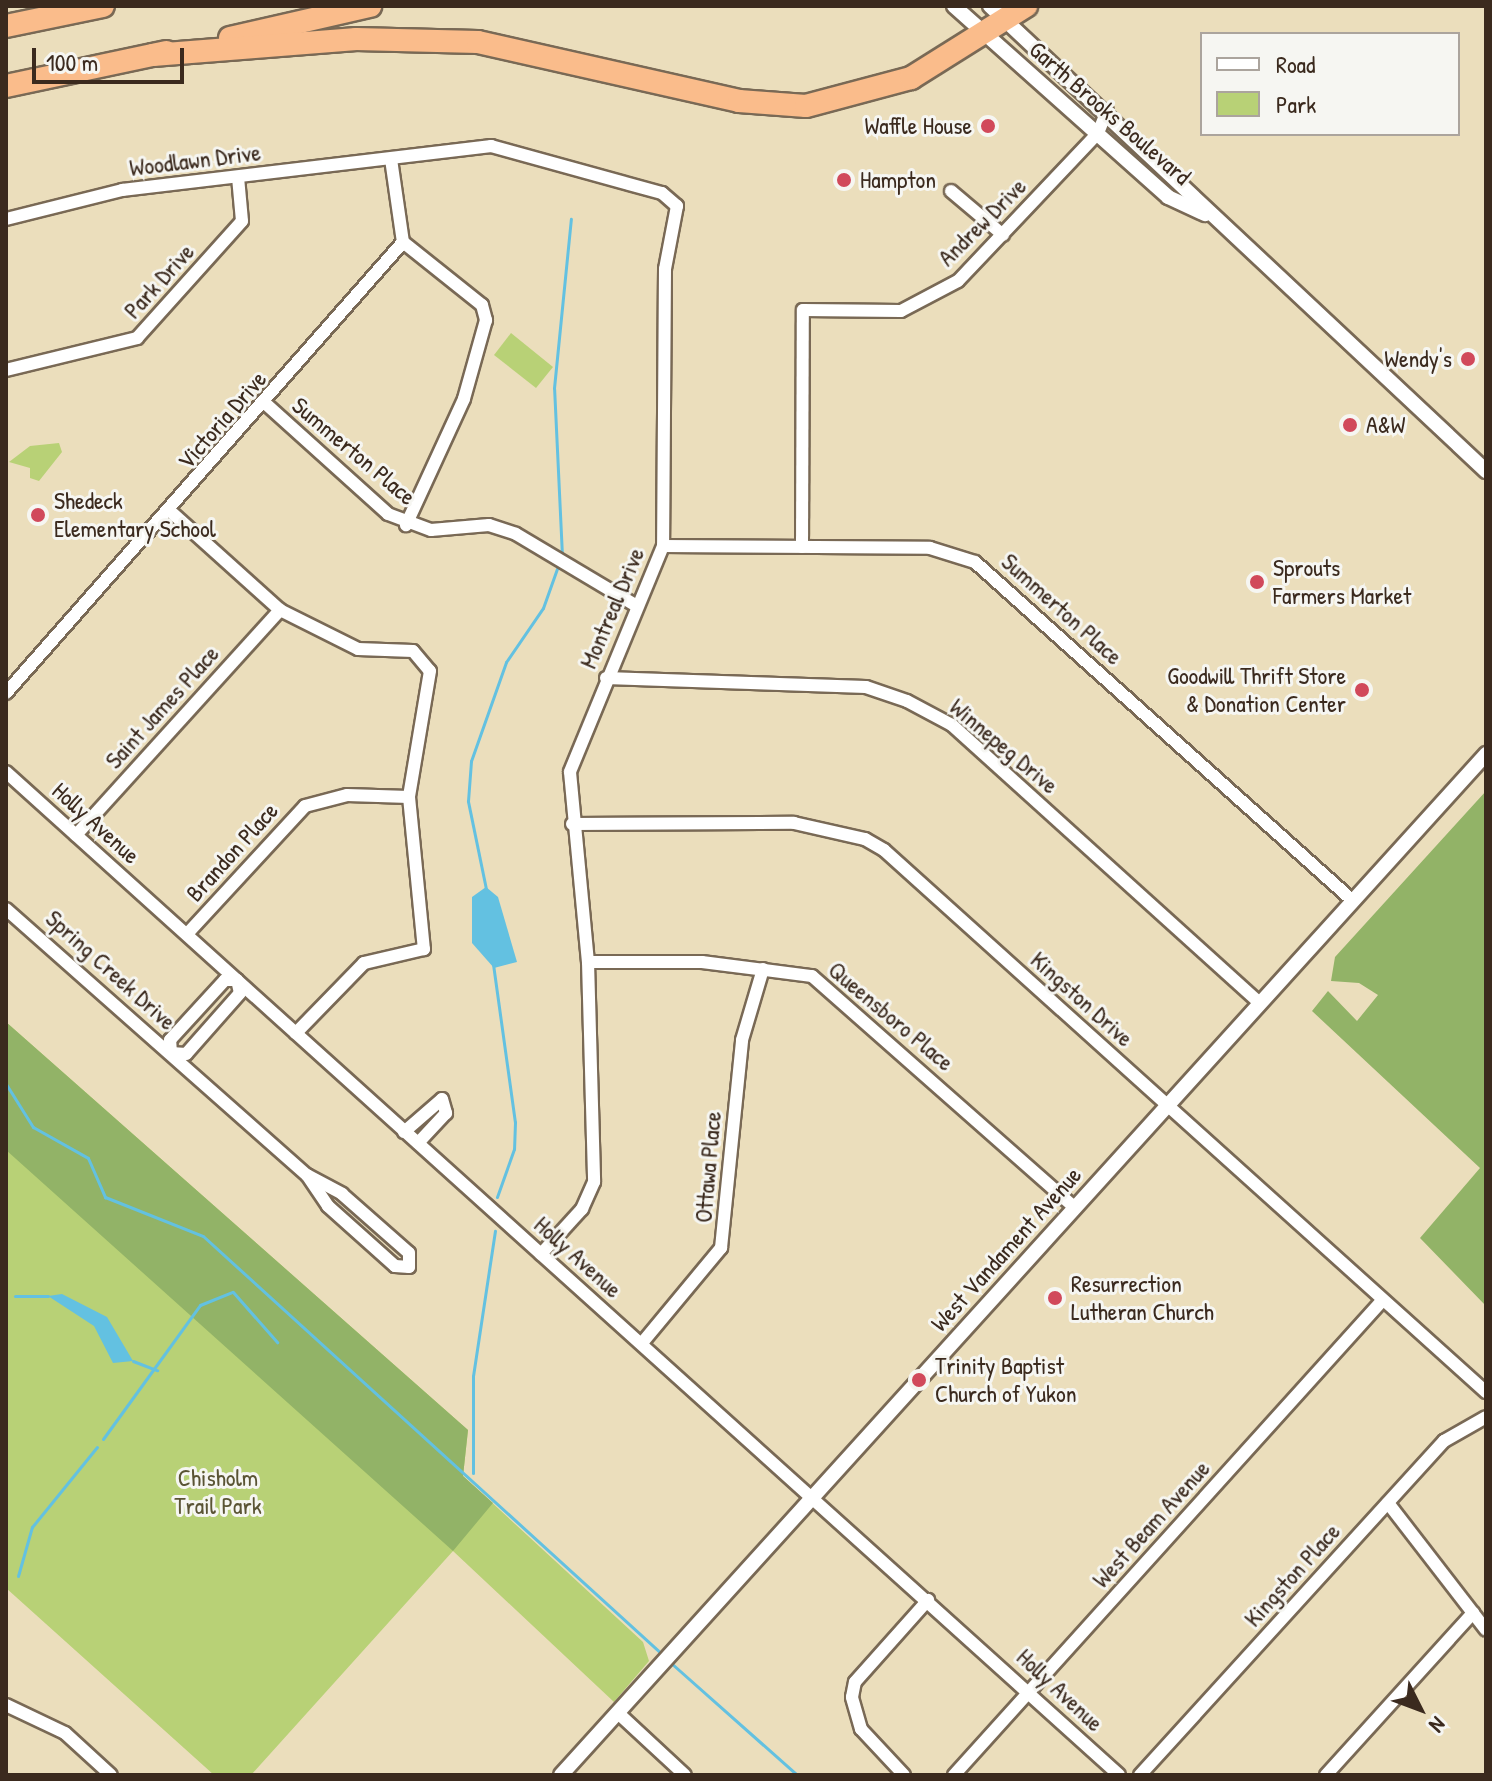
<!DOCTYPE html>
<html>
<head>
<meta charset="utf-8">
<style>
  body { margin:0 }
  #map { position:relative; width:1492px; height:1781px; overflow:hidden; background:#ebdebc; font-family:"Patrick Hand",sans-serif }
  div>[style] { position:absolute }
  .green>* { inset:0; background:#b8d176 }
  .forest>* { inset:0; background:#92b367 }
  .water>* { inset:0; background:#63c1e1 }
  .stream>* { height:3px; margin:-1.5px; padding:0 1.5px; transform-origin:1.5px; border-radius:1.5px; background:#63c1e1 }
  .roads { filter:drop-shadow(2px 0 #796955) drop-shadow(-2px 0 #796955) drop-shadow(0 2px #796955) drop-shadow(0 -2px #796955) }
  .minor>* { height:12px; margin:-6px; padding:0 6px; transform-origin:6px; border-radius:6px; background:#fff }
  .tertiary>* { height:14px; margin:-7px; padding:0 7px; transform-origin:7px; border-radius:7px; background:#fff }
  .motorway>* { height:22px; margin:-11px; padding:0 11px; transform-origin:11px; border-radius:11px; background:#fabc8b }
  .dots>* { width:22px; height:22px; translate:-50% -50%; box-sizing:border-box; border:4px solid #f6f6f2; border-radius:50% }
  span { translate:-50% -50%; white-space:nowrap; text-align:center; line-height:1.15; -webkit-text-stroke:6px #f6f6f2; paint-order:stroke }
  .street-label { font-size:24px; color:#3b2a1e }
  .poi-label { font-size:24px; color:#3b2a1e }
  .right { translate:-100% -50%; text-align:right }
  .left { translate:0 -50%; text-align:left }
  .park-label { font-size:24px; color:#5a5434 }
  .frame { position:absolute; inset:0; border:8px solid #3b2a1e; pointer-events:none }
  .legend { position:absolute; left:1200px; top:32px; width:260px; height:104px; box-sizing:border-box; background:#f6f6f2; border:2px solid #aba49d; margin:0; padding:10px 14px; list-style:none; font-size:24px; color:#3b2a1e }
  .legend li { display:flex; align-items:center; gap:16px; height:40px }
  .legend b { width:40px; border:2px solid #aba49d }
  .north { position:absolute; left:1380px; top:1669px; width:80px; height:80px; -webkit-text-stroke:6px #f6f6f2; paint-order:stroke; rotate:132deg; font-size:22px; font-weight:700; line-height:32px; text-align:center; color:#3b2a1e }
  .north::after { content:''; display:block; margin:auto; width:28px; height:36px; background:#3b2a1e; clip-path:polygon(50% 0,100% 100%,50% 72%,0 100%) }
  .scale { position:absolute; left:32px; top:48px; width:152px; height:36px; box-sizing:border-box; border:4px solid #3b2a1e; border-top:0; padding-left:10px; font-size:24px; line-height:28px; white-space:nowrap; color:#3b2a1e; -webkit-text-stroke:6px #f6f6f2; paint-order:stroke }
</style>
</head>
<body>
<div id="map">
  <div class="green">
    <i style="clip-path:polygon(511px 333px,553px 367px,536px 388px,494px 355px)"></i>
    <i style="clip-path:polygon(59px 443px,62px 452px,39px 481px,30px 478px,30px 468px,9px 462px,30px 446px)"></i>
    <i style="clip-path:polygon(6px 1022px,468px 1430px,463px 1476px,643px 1642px,649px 1661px,614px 1702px,453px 1551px,251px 1775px,214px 1775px,6px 1588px)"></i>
  </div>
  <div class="forest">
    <i style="clip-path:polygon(1486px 791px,1486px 1306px,1420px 1238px,1480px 1168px,1312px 1011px,1328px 991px,1357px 1021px,1378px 995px,1359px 983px,1331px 981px,1335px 957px)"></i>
    <i style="clip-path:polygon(6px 1022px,468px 1430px,463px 1476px,493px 1503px,453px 1551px,6px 1150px)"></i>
  </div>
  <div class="water">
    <i style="clip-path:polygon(486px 887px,498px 897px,517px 962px,494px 968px,472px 943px,472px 897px)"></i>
    <i style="clip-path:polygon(62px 1294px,107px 1317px,133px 1361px,113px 1363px,94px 1326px,48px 1296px)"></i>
  </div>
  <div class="stream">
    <i style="left:562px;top:556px;width:168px;rotate:-92.7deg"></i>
    <i style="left:554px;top:388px;width:170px;rotate:-84.3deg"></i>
    <i style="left:486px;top:889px;width:90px;rotate:-101.6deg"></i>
    <i style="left:468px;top:801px;width:40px;rotate:-85.7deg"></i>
    <i style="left:471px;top:761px;width:105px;rotate:-70.5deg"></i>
    <i style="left:506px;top:662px;width:65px;rotate:-55.6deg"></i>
    <i style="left:543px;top:608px;width:48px;rotate:-70.4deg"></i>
    <i style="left:493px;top:964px;width:160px;rotate:82.1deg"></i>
    <i style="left:515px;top:1122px;width:27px;rotate:92deg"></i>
    <i style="left:514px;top:1149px;width:51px;rotate:109.5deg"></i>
    <i style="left:6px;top:1084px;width:51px;rotate:57.9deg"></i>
    <i style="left:33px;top:1127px;width:63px;rotate:29.4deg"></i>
    <i style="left:88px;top:1158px;width:43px;rotate:66.4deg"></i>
    <i style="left:105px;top:1197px;width:105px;rotate:21.7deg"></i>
    <i style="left:203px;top:1236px;width:622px;rotate:42.33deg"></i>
    <i style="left:15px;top:1296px;width:33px"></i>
    <i style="left:133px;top:1361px;width:26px;rotate:21deg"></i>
    <i style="left:103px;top:1439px;width:165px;rotate:-54.1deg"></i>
    <i style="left:200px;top:1305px;width:35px;rotate:-22deg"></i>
    <i style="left:233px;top:1292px;width:67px;rotate:48.7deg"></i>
    <i style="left:473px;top:1473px;width:97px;rotate:-90deg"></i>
    <i style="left:473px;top:1376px;width:147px;rotate:-81.4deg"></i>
    <i style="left:18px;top:1576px;width:51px;rotate:-74.1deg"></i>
    <i style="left:32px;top:1527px;width:103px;rotate:-50.9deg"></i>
    <i style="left:671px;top:1663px;width:169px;rotate:41.6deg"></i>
  </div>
  <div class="roads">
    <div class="minor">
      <i style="left:391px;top:159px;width:84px;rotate:81.8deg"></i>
      <i style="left:403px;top:242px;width:101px;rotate:38.6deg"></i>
      <i style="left:482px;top:305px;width:16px;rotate:75deg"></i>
      <i style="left:486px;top:320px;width:82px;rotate:105.6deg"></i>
      <i style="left:464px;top:399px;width:139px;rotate:114.7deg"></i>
      <i style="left:951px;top:191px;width:68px;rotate:40.2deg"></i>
      <i style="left:6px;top:219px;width:120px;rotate:-14deg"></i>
      <i style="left:122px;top:190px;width:372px;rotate:-6.8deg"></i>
      <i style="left:491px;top:146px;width:177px;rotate:15.4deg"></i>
      <i style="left:662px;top:193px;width:20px;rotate:41deg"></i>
      <i style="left:677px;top:206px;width:64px;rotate:100.8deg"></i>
      <i style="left:665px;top:269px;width:277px;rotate:90.4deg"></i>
      <i style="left:663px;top:546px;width:244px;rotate:112.4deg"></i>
      <i style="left:570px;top:772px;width:191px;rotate:84.6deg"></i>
      <i style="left:588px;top:962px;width:220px;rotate:88.4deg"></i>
      <i style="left:594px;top:1182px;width:30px;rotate:114deg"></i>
      <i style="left:582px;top:1209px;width:61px;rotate:132.3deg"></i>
      <i style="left:6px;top:370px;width:135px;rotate:-13.7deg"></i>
      <i style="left:137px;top:338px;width:157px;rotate:-48.1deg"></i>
      <i style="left:242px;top:221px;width:44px;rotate:-95.2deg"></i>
      <i style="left:266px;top:404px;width:164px;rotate:42deg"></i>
      <i style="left:388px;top:514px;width:46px;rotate:20.4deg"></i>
      <i style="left:431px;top:530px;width:58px;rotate:-4.9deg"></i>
      <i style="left:489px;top:525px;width:28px;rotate:18deg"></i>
      <i style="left:516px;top:534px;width:139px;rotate:30.8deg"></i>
      <i style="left:170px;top:511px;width:148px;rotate:42deg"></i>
      <i style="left:280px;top:610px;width:87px;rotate:26.6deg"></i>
      <i style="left:358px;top:649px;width:55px;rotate:2.1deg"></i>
      <i style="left:413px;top:651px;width:26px;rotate:50deg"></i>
      <i style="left:430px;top:671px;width:128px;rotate:99.5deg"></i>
      <i style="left:409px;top:797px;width:153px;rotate:84.4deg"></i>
      <i style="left:424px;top:949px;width:62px;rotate:166.9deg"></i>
      <i style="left:364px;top:963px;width:98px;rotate:134.2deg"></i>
      <i style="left:663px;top:546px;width:267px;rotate:0.4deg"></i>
      <i style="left:930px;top:548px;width:47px;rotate:17.3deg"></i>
      <i style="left:975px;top:562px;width:506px;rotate:41.88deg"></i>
      <i style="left:802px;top:547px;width:237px;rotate:-89.8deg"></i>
      <i style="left:803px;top:310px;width:98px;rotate:0.6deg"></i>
      <i style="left:901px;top:311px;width:64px;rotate:-27.8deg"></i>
      <i style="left:958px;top:281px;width:204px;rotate:-46.6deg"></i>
      <i style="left:1098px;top:133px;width:24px;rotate:-68deg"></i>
      <i style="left:606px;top:678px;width:260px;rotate:2deg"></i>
      <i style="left:866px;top:687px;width:43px;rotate:18.9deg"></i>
      <i style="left:907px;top:701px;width:51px;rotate:28.1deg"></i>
      <i style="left:952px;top:725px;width:413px;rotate:42.1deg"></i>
      <i style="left:6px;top:693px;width:601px;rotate:-48.64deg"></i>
      <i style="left:6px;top:772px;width:1498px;rotate:42.02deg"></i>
      <i style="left:572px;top:824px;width:222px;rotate:-0.3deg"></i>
      <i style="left:794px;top:823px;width:73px;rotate:12.7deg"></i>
      <i style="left:865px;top:839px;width:22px;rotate:30deg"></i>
      <i style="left:884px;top:850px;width:810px;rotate:42deg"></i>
      <i style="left:76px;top:835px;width:304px;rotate:-47.8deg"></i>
      <i style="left:6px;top:909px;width:402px;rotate:41.5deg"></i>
      <i style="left:307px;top:1175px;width:40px;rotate:28deg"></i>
      <i style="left:342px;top:1194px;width:89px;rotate:41.4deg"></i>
      <i style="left:409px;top:1253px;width:14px;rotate:90deg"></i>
      <i style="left:409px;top:1267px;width:14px;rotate:-176deg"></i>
      <i style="left:395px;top:1266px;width:90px;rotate:-138.2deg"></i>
      <i style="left:328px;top:1206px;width:37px;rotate:-124deg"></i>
      <i style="left:187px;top:934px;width:174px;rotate:-47.3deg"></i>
      <i style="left:305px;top:806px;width:43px;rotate:-14.7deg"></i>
      <i style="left:347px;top:795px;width:62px;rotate:1.8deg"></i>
      <i style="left:588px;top:962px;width:114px"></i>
      <i style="left:702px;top:962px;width:111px;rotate:7.3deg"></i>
      <i style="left:812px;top:976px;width:349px;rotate:41.4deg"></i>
      <i style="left:225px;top:980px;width:12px"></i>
      <i style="left:237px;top:980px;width:13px;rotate:77deg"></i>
      <i style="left:240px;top:993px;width:81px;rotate:131.5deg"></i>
      <i style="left:186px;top:1054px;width:15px;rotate:-176deg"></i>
      <i style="left:171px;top:1053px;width:13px;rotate:-94deg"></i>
      <i style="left:170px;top:1040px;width:81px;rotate:-47.5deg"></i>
      <i style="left:404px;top:1132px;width:50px;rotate:-41deg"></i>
      <i style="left:442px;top:1099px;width:15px;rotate:74deg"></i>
      <i style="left:446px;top:1113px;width:41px;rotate:133deg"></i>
      <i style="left:642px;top:1343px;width:124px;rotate:-50.3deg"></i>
      <i style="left:721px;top:1248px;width:209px;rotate:-84.2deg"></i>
      <i style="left:742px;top:1040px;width:74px;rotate:-73.5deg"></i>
      <i style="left:1388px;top:1503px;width:160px;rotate:52.3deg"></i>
      <i style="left:6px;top:1705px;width:65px;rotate:25.4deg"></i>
      <i style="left:65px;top:1733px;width:62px;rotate:42.4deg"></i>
      <i style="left:618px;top:1713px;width:91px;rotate:42.8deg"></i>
      <i style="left:904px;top:1775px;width:63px;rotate:-133.1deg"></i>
      <i style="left:861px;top:1729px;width:33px;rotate:-106deg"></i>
      <i style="left:852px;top:1697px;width:15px;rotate:-79deg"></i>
      <i style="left:855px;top:1682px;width:110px;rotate:-48.3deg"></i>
      <i style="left:954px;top:1775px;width:637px;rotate:-47.93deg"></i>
      <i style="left:1140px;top:1775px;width:452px;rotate:-47.7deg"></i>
      <i style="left:1444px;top:1441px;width:48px;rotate:-29.7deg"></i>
      <i style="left:1326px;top:1775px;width:219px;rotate:-47.8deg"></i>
    </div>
    <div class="tertiary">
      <i style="left:954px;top:6px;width:287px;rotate:41.7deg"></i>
      <i style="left:1168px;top:197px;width:41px;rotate:24.7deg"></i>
      <i style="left:990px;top:6px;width:680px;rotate:43.15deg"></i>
      <i style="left:561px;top:1775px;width:1378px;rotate:-47.82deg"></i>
    </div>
    <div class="motorway">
      <i style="left:6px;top:26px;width:99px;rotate:-11.7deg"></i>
      <i style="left:230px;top:38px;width:144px;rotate:-12.9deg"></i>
      <i style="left:153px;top:55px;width:204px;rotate:-4.5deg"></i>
      <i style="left:356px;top:39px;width:122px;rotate:1.4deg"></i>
      <i style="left:478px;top:42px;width:268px;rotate:12.7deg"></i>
      <i style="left:739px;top:101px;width:67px;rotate:4.3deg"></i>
      <i style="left:806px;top:106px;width:109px;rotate:-14.9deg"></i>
      <i style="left:911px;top:78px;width:136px;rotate:-32.1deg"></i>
      <i style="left:6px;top:86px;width:164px;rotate:-12deg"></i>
    </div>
  </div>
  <div class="dots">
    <i style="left:988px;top:126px;background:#d1495b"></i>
    <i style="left:844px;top:180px;background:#d1495b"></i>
    <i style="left:1468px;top:359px;background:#d1495b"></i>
    <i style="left:1350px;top:425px;background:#d1495b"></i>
    <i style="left:38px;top:515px;background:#d1495b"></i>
    <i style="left:1257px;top:582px;background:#d1495b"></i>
    <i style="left:1362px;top:690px;background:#d1495b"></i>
    <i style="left:1055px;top:1298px;background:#d1495b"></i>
    <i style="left:919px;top:1380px;background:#d1495b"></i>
  </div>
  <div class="street-label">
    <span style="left:1110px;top:113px;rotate:41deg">Garth Brooks Boulevard</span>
    <span style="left:195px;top:160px;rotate:-7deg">Woodlawn Drive</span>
    <span style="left:982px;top:222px;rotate:-45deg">Andrew Drive</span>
    <span style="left:159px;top:281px;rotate:-48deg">Park Drive</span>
    <span style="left:222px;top:420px;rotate:-49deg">Victoria Drive</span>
    <span style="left:354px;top:451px;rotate:40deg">Summerton Place</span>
    <span style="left:612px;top:608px;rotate:-67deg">Montreal Drive</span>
    <span style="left:1062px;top:609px;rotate:42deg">Summerton Place</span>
    <span style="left:162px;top:707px;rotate:-48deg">Saint James Place</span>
    <span style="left:1004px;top:746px;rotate:40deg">Winnepeg Drive</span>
    <span style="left:96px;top:823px;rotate:42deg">Holly Avenue</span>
    <span style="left:232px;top:852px;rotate:-48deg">Brandon Place</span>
    <span style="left:111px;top:970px;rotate:42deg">Spring Creek Drive</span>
    <span style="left:1082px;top:999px;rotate:42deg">Kingston Drive</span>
    <span style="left:891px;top:1016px;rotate:40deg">Queensboro Place</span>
    <span style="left:708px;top:1167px;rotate:-85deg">Ottawa Place</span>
    <span style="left:1006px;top:1249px;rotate:-48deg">West Vandament Avenue</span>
    <span style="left:578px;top:1257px;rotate:42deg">Holly Avenue</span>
    <span style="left:1151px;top:1524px;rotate:-48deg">West Beam Avenue</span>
    <span style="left:1292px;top:1575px;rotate:-48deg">Kingston Place</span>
    <span style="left:1060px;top:1690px;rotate:43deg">Holly Avenue</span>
  </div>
  <div class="poi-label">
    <span class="right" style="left:972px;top:126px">Waffle House</span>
    <span class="left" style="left:860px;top:180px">Hampton</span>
    <span class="right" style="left:1452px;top:359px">Wendy's</span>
    <span class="left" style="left:1366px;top:425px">A&amp;W</span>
    <span class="left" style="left:54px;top:515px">Shedeck<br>Elementary School</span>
    <span class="left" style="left:1273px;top:582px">Sprouts<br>Farmers Market</span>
    <span class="right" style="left:1346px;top:690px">Goodwill Thrift Store<br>&amp; Donation Center</span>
    <span class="left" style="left:1071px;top:1298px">Resurrection<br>Lutheran Church</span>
    <span class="left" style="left:935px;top:1380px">Trinity Baptist<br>Church of Yukon</span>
  </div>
  <div class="park-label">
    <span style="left:218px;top:1492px">Chisholm<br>Trail Park</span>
  </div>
  <div class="frame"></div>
  <ul class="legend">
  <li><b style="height:10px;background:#fff"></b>Road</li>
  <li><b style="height:22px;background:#b8d176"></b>Park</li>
  </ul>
  <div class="north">N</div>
  <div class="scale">100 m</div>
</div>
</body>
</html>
